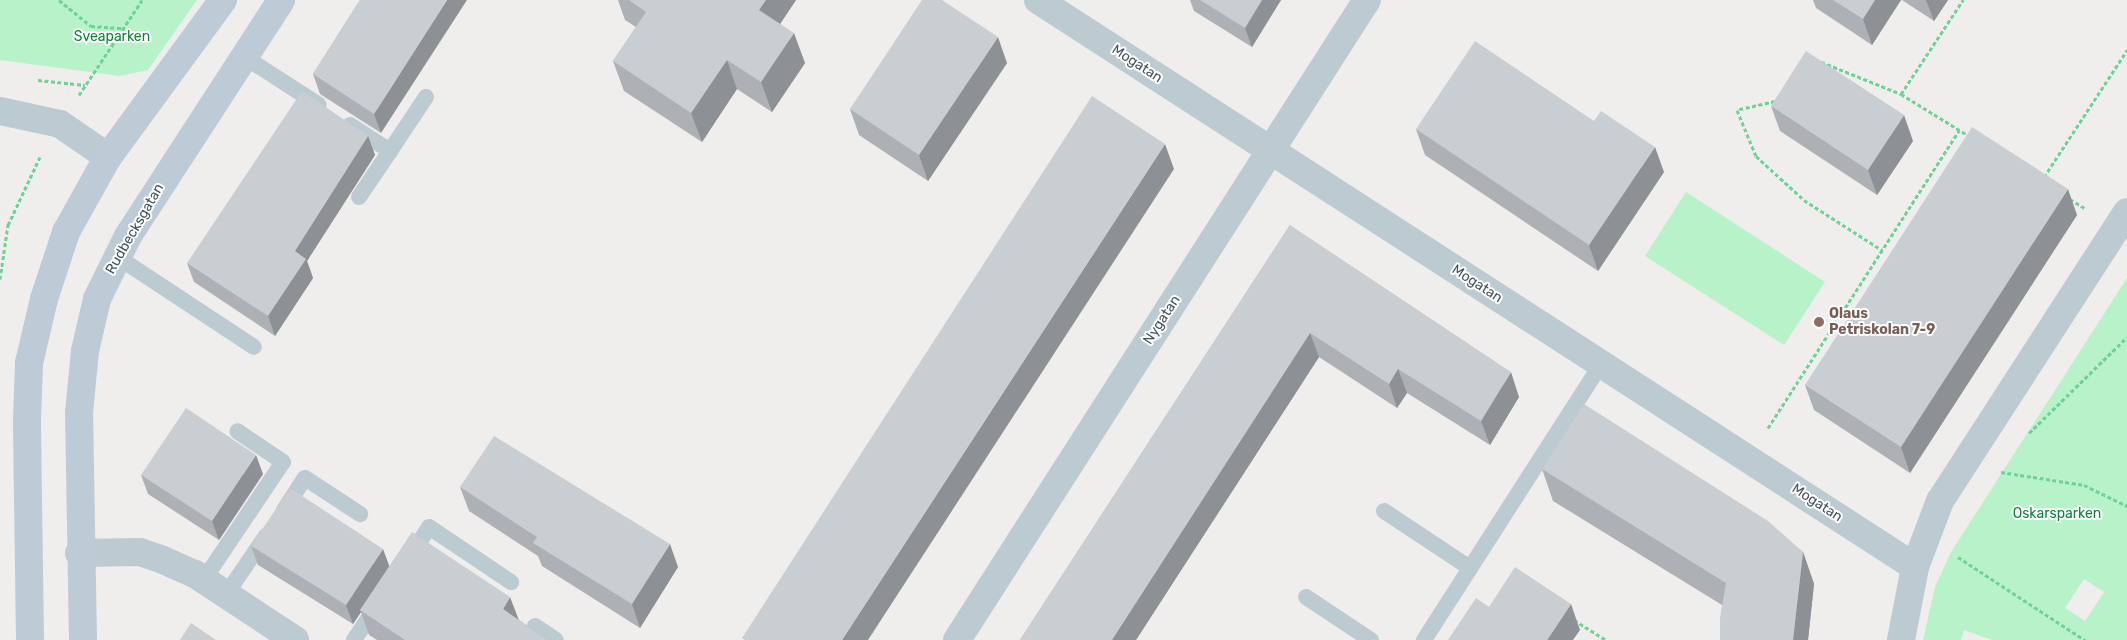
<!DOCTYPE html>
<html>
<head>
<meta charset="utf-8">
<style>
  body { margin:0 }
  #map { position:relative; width:2127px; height:640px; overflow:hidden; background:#f0eded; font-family:Rubik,sans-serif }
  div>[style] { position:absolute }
  .green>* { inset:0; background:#b7f2c8 }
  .path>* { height:3px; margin-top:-1.5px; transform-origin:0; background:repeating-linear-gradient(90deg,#6dd395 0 4px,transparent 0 6.5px) }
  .service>* { height:16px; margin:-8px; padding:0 8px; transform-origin:8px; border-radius:8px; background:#bccad1 }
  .minor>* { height:28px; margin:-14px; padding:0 14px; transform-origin:14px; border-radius:14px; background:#bccad1 }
  .secondary>* { height:28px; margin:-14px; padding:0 14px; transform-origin:14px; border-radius:14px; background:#bccbd6 }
  .wall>* { inset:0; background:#adb1b5 }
  .shaded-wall>* { inset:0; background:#8d9094 }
  .building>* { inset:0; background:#c9ced3 }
  .dots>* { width:14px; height:14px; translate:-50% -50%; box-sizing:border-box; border:2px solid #fff; border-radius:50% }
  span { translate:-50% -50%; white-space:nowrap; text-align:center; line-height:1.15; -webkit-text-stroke:4px #fff; paint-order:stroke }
  .park-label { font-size:14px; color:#0f833d }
  .street-label { font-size:14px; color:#44535c }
  .education-label { font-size:14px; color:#785e54; font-weight:700 }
  .left { translate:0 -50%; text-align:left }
</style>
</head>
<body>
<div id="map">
  <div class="green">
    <i style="clip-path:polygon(0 0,197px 0,148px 70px,120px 76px,0 60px)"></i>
    <i style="clip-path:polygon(1686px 192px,1825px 282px,1784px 345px,1645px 256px)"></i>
    <i style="clip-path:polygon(evenodd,2127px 278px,2127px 640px,1992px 640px,1964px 630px,1961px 640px,1923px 640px,1935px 587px,1951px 552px,2127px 278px,2084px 579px,2104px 592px,2085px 621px,2065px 608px,2084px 579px)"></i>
  </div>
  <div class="path">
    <i style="left:59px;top:0;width:41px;rotate:39.1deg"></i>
    <i style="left:91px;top:26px;width:32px;rotate:4deg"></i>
    <i style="left:1809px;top:57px;width:99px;rotate:21.9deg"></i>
    <i style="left:1901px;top:94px;width:80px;rotate:31.7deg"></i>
    <i style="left:38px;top:80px;width:47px;rotate:6.1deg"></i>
    <i style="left:1901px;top:94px;width:113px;rotate:-56.6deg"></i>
    <i style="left:79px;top:95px;width:114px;rotate:-56.4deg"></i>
    <i style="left:1775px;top:101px;width:39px;rotate:167deg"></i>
    <i style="left:1737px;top:110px;width:50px;rotate:67.6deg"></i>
    <i style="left:1756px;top:156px;width:65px;rotate:42.5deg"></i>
    <i style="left:1804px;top:200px;width:93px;rotate:32.7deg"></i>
    <i style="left:2044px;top:177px;width:152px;rotate:-56.8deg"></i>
    <i style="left:2070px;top:199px;width:19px;rotate:32deg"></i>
    <i style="left:0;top:279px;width:55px;rotate:-81.6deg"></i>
    <i style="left:8px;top:225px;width:75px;rotate:-64.8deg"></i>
    <i style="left:1768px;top:428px;width:354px;rotate:-57.3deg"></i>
    <i style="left:2029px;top:433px;width:137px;rotate:-44.4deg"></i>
    <i style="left:2001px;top:472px;width:84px;rotate:8.9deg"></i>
    <i style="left:2084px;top:485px;width:48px;rotate:26deg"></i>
    <i style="left:1958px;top:557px;width:152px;rotate:33.2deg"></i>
    <i style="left:1574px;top:620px;width:38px;rotate:32deg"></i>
  </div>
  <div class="service">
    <i style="left:243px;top:56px;width:90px;rotate:32.8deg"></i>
    <i style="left:350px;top:125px;width:48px;rotate:33deg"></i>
    <i style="left:390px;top:151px;width:65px;rotate:-56.3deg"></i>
    <i style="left:359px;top:197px;width:55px;rotate:-56deg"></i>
    <i style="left:116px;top:256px;width:165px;rotate:33.4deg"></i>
    <i style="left:284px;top:510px;width:38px;rotate:-57deg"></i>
    <i style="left:305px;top:478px;width:66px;rotate:33.2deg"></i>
    <i style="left:1384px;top:511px;width:103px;rotate:33.5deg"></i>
    <i style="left:409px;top:557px;width:36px;rotate:-56deg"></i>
    <i style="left:429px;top:527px;width:99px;rotate:33.9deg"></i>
    <i style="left:203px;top:581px;width:143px;rotate:-56.1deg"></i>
    <i style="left:283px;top:462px;width:55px;rotate:-146deg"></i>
    <i style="left:225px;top:596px;width:73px;rotate:-55.7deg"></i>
    <i style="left:1306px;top:597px;width:78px;rotate:33.5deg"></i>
    <i style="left:535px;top:626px;width:25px;rotate:34deg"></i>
    <i style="left:354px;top:640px;width:43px;rotate:-56.3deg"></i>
    <i style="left:1424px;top:640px;width:328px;rotate:-57.3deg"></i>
  </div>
  <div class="minor">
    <i style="left:1038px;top:0;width:1044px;rotate:32.88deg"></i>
    <i style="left:0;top:111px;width:61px;rotate:12.2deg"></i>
    <i style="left:60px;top:124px;width:58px;rotate:34.5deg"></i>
    <i style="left:79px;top:553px;width:61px;rotate:-0.9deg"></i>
    <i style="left:140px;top:552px;width:24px;rotate:19deg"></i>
    <i style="left:163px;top:560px;width:35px;rotate:24deg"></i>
    <i style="left:195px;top:574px;width:120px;rotate:33.4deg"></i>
    <i style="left:957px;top:640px;width:760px;rotate:-57.36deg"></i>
    <i style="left:1901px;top:640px;width:74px;rotate:-79.1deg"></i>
    <i style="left:1915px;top:567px;width:71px;rotate:-69.3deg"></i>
    <i style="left:1940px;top:501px;width:344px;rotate:-57.1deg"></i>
  </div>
  <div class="secondary">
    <i style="left:30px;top:640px;width:220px;rotate:-90.8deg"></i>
    <i style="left:27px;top:420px;width:57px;rotate:-88deg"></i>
    <i style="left:29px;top:363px;width:66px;rotate:-76.8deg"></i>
    <i style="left:44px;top:299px;width:71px;rotate:-71.8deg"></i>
    <i style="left:66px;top:232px;width:86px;rotate:-60.8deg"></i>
    <i style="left:108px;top:157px;width:195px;rotate:-53.8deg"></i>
    <i style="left:83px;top:640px;width:227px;rotate:-91deg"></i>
    <i style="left:79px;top:413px;width:62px;rotate:-84.5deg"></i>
    <i style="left:85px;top:351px;width:53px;rotate:-77deg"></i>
    <i style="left:97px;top:299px;width:70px;rotate:-63.8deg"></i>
    <i style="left:128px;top:236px;width:281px;rotate:-57deg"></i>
  </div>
  <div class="wall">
    <i style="clip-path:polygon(360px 0,381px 133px,320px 94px,313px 74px)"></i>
    <i style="clip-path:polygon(618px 0,796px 0,780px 24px,805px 63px,772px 112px,737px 89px,702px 142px,624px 91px,613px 61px,636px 27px,625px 20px)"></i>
    <i style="clip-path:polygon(1190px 0,1281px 0,1252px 47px,1194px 11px)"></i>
    <i style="clip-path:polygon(1813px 0,1901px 0,1872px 45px,1816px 8px)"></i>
    <i style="clip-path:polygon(1902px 0,1948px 0,1934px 21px)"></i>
    <i style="clip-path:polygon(1007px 63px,928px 181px,859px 135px,850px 109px)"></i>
    <i style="clip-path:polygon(1771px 106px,1913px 141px,1877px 195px,1780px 131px)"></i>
    <i style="clip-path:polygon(1416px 129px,1664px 172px,1598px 271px,1425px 155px)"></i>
    <i style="clip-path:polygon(368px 136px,375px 155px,307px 261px,313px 278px,275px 336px,194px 282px,187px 263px)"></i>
    <i style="clip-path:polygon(2077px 215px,1910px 473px,1814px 410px,1805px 385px)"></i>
    <i style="clip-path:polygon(1290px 225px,1519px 397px,1490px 445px,1407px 393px,1397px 408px,1319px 357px,1136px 640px,1020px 640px)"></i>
    <i style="clip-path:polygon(1542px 469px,1803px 552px,1814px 584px,1808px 640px,1720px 640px,1722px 605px,1553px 501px)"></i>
    <i style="clip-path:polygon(263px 474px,219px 540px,148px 494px,141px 475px)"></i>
    <i style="clip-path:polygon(460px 487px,678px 567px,640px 628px,542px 566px,538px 556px,469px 511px)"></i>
    <i style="clip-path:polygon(251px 546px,389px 566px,519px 620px,548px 640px,377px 640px,369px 635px,361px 612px,353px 624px,258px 565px)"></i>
  </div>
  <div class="shaded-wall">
    <i style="clip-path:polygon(447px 0,467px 0,381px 133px,374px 114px)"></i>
    <i style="clip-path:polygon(766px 0,796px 0,770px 39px,759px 10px)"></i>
    <i style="clip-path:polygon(1262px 0,1281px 0,1252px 47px,1245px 28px)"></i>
    <i style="clip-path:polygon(1875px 0,1901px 0,1872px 45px,1863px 19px)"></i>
    <i style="clip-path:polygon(1926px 0,1948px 0,1934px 21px)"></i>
    <i style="clip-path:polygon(794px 33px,805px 63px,772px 112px,761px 82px)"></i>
    <i style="clip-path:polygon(998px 37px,1007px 63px,928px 181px,919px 155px)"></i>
    <i style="clip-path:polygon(727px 60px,737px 89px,702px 142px,691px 113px)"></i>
    <i style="clip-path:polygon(1904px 115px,1913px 141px,1877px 195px,1868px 170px)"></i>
    <i style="clip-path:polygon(368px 136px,375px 155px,307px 261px,313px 278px,275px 336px,268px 316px,295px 251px)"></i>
    <i style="clip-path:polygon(1165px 144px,1174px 169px,868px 640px,842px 640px)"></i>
    <i style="clip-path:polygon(1655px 147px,1664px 172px,1598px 271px,1589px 245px)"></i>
    <i style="clip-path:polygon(2068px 189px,2077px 215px,1910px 473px,1901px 447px)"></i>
    <i style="clip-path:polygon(1310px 333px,1319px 357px,1136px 640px,1112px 640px)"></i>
    <i style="clip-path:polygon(1398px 369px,1407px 393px,1397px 408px,1389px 384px)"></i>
    <i style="clip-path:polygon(1511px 372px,1519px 397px,1490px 445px,1481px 421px)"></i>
    <i style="clip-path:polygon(256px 455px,263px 474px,219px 540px,212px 521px)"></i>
    <i style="clip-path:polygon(670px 544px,678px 567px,640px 628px,632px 604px)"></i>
    <i style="clip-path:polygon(383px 549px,390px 568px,360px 610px,361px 612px,353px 624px,346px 605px)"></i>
    <i style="clip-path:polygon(1803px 552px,1814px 584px,1808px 640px,1793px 640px)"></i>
    <i style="clip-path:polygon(510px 597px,520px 623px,503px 609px)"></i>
    <i style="clip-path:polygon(1571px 604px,1580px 630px,1573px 640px,1547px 640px)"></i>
  </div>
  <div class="building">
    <i style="clip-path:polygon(360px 0,447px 0,374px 114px,313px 74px)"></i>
    <i style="clip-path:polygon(629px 0,766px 0,759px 10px,794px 33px,761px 82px,727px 60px,691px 113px,613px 61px,646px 12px)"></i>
    <i style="clip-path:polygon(922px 0,942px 0,998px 37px,919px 155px,850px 109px)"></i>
    <i style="clip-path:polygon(1200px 0,1262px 0,1245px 28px)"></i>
    <i style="clip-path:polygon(1833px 0,1875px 0,1863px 19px)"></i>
    <i style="clip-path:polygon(1475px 41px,1594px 121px,1601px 111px,1655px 147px,1589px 245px,1416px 129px)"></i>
    <i style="clip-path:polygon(1806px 51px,1904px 115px,1868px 170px,1771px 106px)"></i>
    <i style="clip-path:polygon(302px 91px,368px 136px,295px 251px,306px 259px,268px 316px,187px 263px)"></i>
    <i style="clip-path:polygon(1092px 96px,1165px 144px,842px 640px,745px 640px,742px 638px)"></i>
    <i style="clip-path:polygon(1972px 127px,2068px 189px,1901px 447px,1805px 385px)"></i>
    <i style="clip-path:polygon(1290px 225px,1511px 372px,1481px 421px,1398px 369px,1389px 384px,1310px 333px,1112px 640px,1020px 640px)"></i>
    <i style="clip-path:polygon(1584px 404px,1768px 521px,1803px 552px,1793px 640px,1720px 640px,1720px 618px,1726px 583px,1542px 469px)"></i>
    <i style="clip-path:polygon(186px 408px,256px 455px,212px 521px,141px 475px)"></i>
    <i style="clip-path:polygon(494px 436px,670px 544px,632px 604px,533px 543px,537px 537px,460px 487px)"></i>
    <i style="clip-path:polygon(290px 488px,383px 549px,346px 605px,251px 546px)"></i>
    <i style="clip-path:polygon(412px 532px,510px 597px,503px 609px,548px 640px,405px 640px,360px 610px)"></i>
    <i style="clip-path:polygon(1515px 567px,1571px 604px,1547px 640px,1448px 640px,1476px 598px,1489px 607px)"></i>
    <i style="clip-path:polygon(191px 623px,216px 640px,180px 640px)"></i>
  </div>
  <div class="dots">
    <i style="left:1819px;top:322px;background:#8d6e63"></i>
  </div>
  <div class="park-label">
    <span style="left:112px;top:37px">Sveaparken</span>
    <span style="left:2057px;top:514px">Oskarsparken</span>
  </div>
  <div class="street-label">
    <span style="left:1137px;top:64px;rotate:33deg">Mogatan</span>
    <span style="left:135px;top:229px;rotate:-60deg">Rudbecksgatan</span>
    <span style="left:1477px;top:284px;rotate:33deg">Mogatan</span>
    <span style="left:1162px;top:320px;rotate:-57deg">Nygatan</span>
    <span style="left:1817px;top:503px;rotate:33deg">Mogatan</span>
  </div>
  <div class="education-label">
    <span class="left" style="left:1829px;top:322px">Olaus<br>Petriskolan 7-9</span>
  </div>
</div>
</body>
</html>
